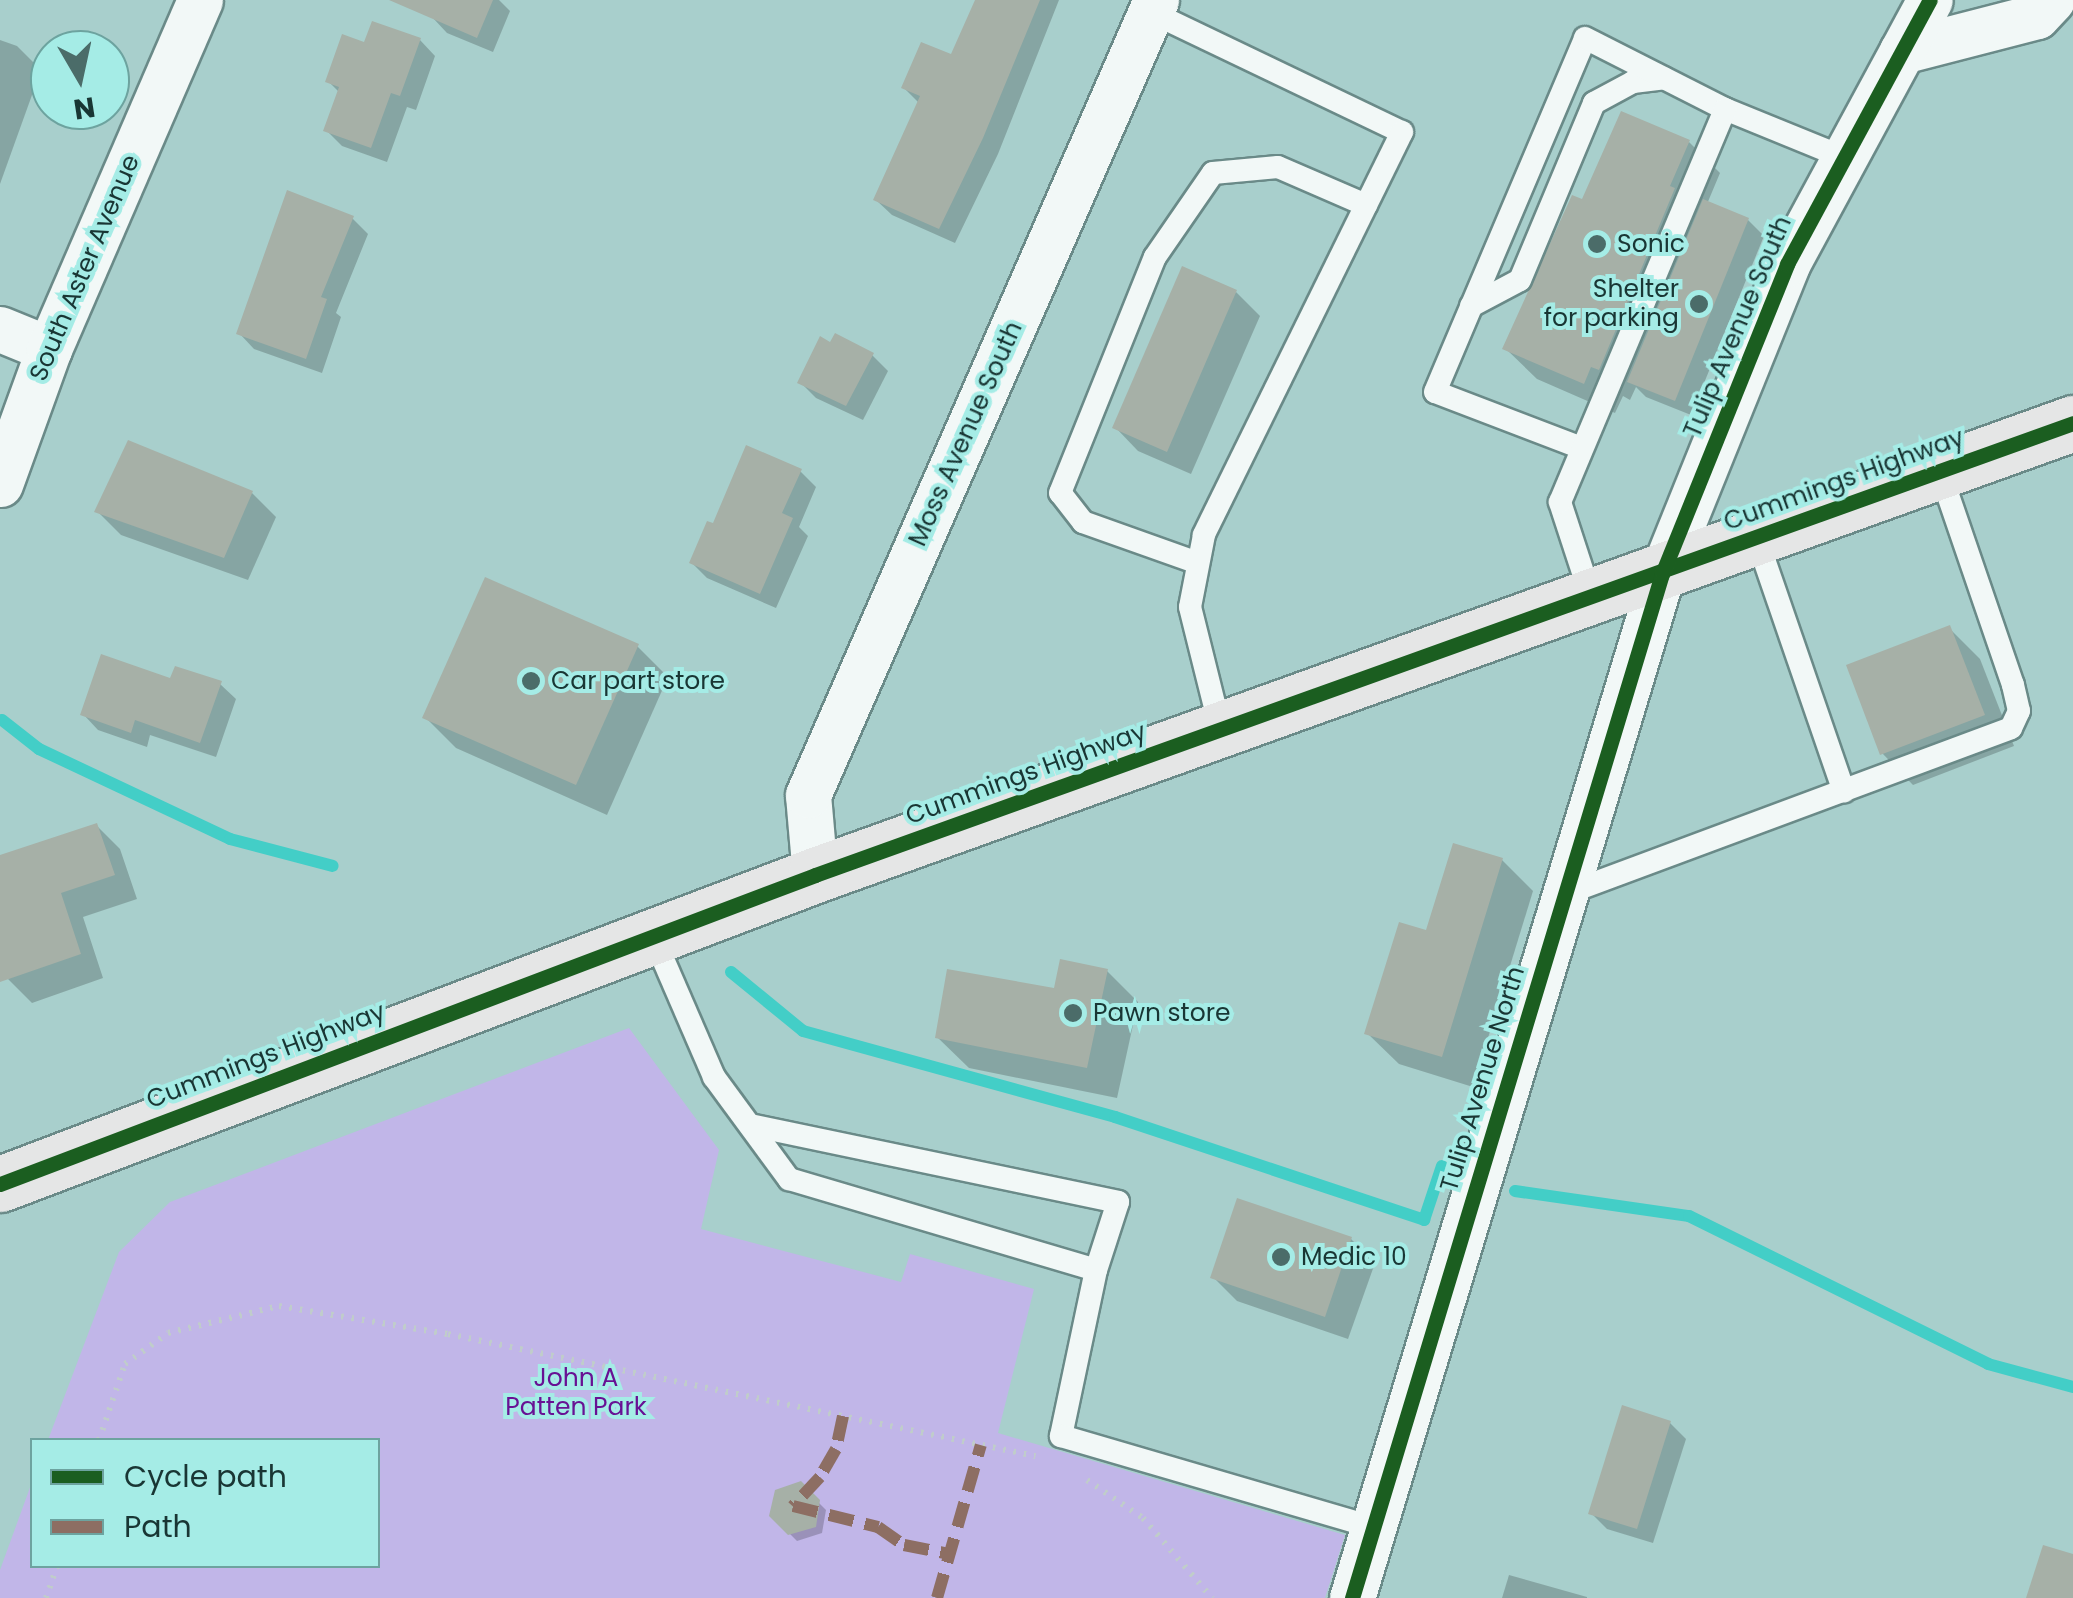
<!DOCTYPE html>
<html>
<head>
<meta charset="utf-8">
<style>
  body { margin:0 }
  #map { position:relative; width:2073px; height:1598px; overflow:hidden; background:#a8cfcc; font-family:Poppins,sans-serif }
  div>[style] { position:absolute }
  .green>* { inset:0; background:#c1b6e8 }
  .shadow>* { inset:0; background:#0003 }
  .stream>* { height:12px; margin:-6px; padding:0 6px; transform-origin:6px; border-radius:6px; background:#43cec7 }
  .building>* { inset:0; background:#a6b0a7 }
  .path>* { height:6px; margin-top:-3px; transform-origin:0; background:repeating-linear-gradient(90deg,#c0cccb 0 2.5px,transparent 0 10.5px) }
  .roads { filter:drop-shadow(2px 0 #6a8a88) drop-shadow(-2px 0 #6a8a88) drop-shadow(0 2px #6a8a88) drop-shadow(0 -2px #6a8a88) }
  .service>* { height:22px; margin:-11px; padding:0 11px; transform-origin:11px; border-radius:11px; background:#f2f8f7 }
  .minor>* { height:45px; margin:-22.5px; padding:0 22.5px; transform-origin:22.5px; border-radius:22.5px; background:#f2f8f7 }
  .primary>* { height:55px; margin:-27.5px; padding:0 27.5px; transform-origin:27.5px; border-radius:27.5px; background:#e5e6e6 }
  .quiet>* { height:12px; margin-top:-6px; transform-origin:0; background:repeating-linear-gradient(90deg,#8d6e63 0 25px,transparent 0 37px) }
  .cycleway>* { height:15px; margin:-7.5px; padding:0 7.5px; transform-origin:7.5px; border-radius:7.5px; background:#1b5e20 }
  .dots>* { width:28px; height:28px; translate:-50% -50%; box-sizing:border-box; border:5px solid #a5ece6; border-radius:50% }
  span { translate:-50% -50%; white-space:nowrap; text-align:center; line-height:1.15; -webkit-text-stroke:8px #a5ece6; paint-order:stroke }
  .poi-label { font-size:25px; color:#193634 }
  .left { translate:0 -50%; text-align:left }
  .right { translate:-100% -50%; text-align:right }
  .street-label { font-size:25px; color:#193634 }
  .park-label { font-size:25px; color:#681194 }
  .legend { position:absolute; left:30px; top:1438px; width:350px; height:130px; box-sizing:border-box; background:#a5ece6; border:2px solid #6da39f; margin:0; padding:12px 18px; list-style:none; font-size:30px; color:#193634 }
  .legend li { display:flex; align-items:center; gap:20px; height:50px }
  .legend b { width:50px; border:2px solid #6da39f }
  .north { position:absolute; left:30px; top:30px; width:100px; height:100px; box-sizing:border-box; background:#a5ece6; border:2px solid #6da39f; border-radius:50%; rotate:171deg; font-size:28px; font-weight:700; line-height:40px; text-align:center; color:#193634 }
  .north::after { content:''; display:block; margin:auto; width:35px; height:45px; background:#4b6c69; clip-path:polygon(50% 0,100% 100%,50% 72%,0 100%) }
</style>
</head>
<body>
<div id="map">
  <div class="green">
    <i style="clip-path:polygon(629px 1028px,719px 1150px,701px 1229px,901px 1282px,910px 1254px,1034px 1289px,998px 1433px,1345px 1535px,1325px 1598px,0 1598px,0 1570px,32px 1482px,32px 1566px,378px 1566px,378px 1440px,48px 1440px,119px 1252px,170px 1202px)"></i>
  </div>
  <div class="shadow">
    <i style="clip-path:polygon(439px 0,499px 0,510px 11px,493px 52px,447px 33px,432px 17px)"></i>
    <i style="clip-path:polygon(978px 0,1059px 0,998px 154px,955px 243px,892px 215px,876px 200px,920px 104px,904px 88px,952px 58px)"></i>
    <i style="clip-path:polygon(0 40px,17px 46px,41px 70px,0 184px)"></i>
    <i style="clip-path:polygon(420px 40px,435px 56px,416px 110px,407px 107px,387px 162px,342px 146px,326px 130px,340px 93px,328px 81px)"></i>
    <i style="clip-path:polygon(1689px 142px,1720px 173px,1707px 204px,1748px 220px,1764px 236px,1691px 415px,1646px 397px,1636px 387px,1630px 400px,1623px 396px,1615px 413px,1537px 379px,1505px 348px,1583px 203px)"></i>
    <i style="clip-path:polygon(352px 218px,368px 234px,336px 313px,341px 317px,322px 373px,254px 349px,239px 333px)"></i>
    <i style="clip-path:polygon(1236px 292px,1260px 316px,1191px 474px,1138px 451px,1115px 427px)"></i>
    <i style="clip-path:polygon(872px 355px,888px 371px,863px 420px,816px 398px,800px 382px)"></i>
    <i style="clip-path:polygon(800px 471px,816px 487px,799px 527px,808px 536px,776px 608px,707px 578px,692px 563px,714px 527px)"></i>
    <i style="clip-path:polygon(252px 493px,276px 517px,248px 580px,121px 535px,97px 511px)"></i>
    <i style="clip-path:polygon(1949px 628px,1980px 659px,2014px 746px,1913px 785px,1882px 753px)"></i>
    <i style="clip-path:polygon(637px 646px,668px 677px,607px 815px,456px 748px,425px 717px)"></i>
    <i style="clip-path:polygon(172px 682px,220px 684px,236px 699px,216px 757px,150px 735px,147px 747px,98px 730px,83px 714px)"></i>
    <i style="clip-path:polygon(96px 825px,120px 849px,137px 899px,83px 917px,103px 978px,32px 1003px,8px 979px,0 956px,0 858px)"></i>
    <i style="clip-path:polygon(1502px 860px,1533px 891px,1473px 1087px,1399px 1064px,1367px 1033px,1428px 934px)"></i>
    <i style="clip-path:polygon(1107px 971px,1138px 1002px,1117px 1098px,969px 1068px,937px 1037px)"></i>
    <i style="clip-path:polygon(1351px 1239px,1375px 1263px,1348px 1339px,1237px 1301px,1213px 1277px)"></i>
    <i style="clip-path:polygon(1670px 1423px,1686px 1439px,1653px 1543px,1607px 1529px,1591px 1513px)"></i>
    <i style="clip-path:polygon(800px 1484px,826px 1510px,822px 1533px,797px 1541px,772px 1516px)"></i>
    <i style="clip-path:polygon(1509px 1575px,1587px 1597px,1587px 1598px,1502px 1598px)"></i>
  </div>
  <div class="stream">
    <i style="left:2px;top:720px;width:47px;rotate:38.1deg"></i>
    <i style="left:39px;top:749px;width:211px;rotate:25.2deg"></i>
    <i style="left:230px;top:839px;width:106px;rotate:14.7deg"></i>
    <i style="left:731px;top:972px;width:93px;rotate:39.3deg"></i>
    <i style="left:803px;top:1031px;width:324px;rotate:15.4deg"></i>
    <i style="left:1115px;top:1117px;width:326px;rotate:18.4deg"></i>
    <i style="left:1424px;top:1220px;width:57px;rotate:-71.6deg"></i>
    <i style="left:1515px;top:1191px;width:176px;rotate:8.2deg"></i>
    <i style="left:1689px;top:1216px;width:334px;rotate:26.3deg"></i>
    <i style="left:1988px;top:1364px;width:88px;rotate:15.1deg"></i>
  </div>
  <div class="building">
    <i style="clip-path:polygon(389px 0,493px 0,477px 38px)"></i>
    <i style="clip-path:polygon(975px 0,1040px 0,983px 138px,939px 229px,873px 200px,920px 96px,901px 88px,921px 42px,951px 54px)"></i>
    <i style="clip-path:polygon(372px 21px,421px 38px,400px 96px,391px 93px,371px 148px,323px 131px,339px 87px,325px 82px,342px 34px,364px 42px)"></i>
    <i style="clip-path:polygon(1621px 111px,1690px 140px,1670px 186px,1675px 188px,1599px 370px,1591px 367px,1584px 384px,1502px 349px,1572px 195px,1582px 199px)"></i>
    <i style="clip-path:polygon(287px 190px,354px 216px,321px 297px,327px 299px,306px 359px,236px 334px)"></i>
    <i style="clip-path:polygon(1703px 199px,1749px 218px,1675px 401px,1627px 382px)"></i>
    <i style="clip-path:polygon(1182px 266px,1237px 290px,1167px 452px,1112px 428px)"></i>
    <i style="clip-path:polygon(835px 333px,874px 353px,846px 406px,797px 383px,820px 336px,830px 342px)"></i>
    <i style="clip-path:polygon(128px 440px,253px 491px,224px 558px,94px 512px)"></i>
    <i style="clip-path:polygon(746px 445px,802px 469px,782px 513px,793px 518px,760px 594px,689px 563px,707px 521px,713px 523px)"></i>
    <i style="clip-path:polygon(485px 577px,639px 644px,576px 785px,422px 718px)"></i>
    <i style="clip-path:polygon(1950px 625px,1985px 715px,1880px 755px,1846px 665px)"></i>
    <i style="clip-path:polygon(101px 654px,170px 678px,175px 666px,222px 681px,200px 743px,135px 720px,131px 733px,80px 715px)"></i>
    <i style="clip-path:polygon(97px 823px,115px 875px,61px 893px,81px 954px,0 982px,0 855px)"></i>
    <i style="clip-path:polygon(1453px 843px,1503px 858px,1442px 1057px,1364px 1034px,1399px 922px,1426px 930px)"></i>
    <i style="clip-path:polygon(1060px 959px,1108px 969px,1087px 1068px,935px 1038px,947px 969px,1054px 988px)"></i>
    <i style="clip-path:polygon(1237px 1198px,1352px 1237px,1325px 1317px,1210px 1278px)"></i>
    <i style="clip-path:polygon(1622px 1405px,1671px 1421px,1637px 1529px,1588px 1514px)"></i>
    <i style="clip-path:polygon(801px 1481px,820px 1500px,816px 1527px,788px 1535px,769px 1516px,775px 1490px)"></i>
    <i style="clip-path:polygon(2043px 1545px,2073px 1554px,2073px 1598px,2026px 1598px)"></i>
  </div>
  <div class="path">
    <i style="left:99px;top:1440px;width:80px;rotate:-71.1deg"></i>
    <i style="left:125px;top:1364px;width:53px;rotate:-35.8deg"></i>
    <i style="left:168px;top:1333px;width:114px;rotate:-13.7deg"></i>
    <i style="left:279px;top:1306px;width:171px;rotate:9.4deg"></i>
    <i style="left:448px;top:1334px;width:600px;rotate:11.74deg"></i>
    <i style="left:1087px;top:1480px;width:68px;rotate:34.2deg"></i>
    <i style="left:1143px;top:1518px;width:106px;rotate:49.2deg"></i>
    <i style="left:46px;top:1598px;width:34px;rotate:-71deg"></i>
  </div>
  <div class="roads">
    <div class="service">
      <i style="left:1151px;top:12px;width:278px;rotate:25.6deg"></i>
      <i style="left:1402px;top:132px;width:449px;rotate:116.2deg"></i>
      <i style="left:1204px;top:535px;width:73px;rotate:101deg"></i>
      <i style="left:1190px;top:607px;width:128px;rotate:76deg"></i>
      <i style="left:1471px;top:306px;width:55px;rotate:-28deg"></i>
      <i style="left:1520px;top:280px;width:192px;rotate:-67.3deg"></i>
      <i style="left:1594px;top:103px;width:44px;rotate:-28.3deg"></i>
      <i style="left:1633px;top:82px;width:31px;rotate:-7deg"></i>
      <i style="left:1579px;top:447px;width:154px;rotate:-159.1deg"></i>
      <i style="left:1435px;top:392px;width:384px;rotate:-67deg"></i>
      <i style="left:1585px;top:38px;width:157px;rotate:26.9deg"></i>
      <i style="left:1725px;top:109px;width:130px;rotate:22.2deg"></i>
      <i style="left:1757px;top:539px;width:267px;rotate:71deg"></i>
      <i style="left:1198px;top:563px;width:122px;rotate:-160.4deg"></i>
      <i style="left:1083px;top:522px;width:37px;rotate:-128deg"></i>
      <i style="left:1060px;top:493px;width:254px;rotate:-68.1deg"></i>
      <i style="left:1155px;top:257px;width:102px;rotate:-55.4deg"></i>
      <i style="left:1213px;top:173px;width:65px;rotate:-5.3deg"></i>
      <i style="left:1278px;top:167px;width:96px;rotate:23.4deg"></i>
      <i style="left:1591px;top:597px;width:100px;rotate:-108.1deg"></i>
      <i style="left:1560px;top:502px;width:426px;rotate:-67.2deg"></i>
      <i style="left:1565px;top:894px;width:476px;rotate:-20.4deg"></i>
      <i style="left:2011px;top:728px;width:19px;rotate:-65deg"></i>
      <i style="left:2019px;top:711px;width:27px;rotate:-103deg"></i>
      <i style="left:2013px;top:685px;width:225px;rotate:-108.9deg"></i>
      <i style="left:653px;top:936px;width:154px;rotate:66.6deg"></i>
      <i style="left:714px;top:1077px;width:127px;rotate:53.7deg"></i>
      <i style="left:789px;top:1179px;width:320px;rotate:16.5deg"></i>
      <i style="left:1096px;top:1270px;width:170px;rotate:101.9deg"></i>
      <i style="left:1061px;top:1436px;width:325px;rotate:16.3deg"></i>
      <i style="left:750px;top:1125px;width:376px;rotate:11.8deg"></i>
      <i style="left:1118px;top:1202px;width:71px;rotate:107.9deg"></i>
    </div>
    <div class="minor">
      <i style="left:1902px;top:51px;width:139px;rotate:-14.5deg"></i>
      <i style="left:2037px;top:16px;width:22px;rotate:-47deg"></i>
      <i style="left:0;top:329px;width:53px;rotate:22.2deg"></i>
      <i style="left:0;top:484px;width:144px;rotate:-70.1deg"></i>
      <i style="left:49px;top:349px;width:380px;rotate:-66.6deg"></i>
      <i style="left:815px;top:875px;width:80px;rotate:-95deg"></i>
      <i style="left:808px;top:795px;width:868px;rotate:-66.36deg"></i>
      <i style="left:1352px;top:1598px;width:1070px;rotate:-73.16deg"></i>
      <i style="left:1662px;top:574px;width:334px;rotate:-68deg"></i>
      <i style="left:1787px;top:264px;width:300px;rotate:-61.6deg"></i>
    </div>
    <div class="primary">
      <i style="left:0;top:1184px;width:872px;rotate:-20.76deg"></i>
      <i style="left:815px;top:875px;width:1337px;rotate:-19.76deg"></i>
    </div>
  </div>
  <div class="quiet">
    <i style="left:843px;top:1416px;width:34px;rotate:102deg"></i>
    <i style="left:836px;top:1449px;width:32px;rotate:120deg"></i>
    <i style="left:820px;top:1477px;width:40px;rotate:133deg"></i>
    <i style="left:793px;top:1506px;width:88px;rotate:13.9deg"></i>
    <i style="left:878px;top:1527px;width:32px;rotate:35deg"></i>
    <i style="left:904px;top:1545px;width:47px;rotate:11.1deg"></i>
    <i style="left:937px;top:1598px;width:159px;rotate:-74deg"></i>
  </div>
  <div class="cycleway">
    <i style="left:0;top:1184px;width:872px;rotate:-20.76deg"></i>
    <i style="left:815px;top:875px;width:1337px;rotate:-19.76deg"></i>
    <i style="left:1352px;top:1598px;width:1070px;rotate:-73.16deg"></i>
    <i style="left:1662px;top:574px;width:334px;rotate:-68deg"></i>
    <i style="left:1787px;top:264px;width:300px;rotate:-61.6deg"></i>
  </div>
  <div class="dots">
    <i style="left:1597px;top:244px;background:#4b6c69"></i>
    <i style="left:1699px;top:304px;background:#4b6c69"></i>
    <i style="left:531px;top:681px;background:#4b6c69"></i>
    <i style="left:1073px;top:1013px;background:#4b6c69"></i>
    <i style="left:1281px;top:1257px;background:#4b6c69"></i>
  </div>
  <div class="poi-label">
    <span class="left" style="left:1617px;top:244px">Sonic</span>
    <span class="right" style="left:1679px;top:304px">Shelter<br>for parking</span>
    <span class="left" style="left:551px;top:681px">Car part store</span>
    <span class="left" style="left:1093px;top:1013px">Pawn store</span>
    <span class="left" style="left:1301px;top:1257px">Medic 10</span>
  </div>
  <div class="street-label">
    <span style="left:85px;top:268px;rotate:-67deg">South Aster Avenue</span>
    <span style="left:1738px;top:327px;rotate:-67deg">Tulip Avenue South</span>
    <span style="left:966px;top:434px;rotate:-66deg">Moss Avenue South</span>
    <span style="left:1844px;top:480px;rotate:-20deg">Cummings Highway</span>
    <span style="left:1026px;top:774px;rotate:-20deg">Cummings Highway</span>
    <span style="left:266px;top:1056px;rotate:-21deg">Cummings Highway</span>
    <span style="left:1483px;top:1079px;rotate:-73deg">Tulip Avenue North</span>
  </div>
  <div class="park-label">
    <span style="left:576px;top:1393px">John A<br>Patten Park</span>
  </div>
  <ul class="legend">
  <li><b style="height:12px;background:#1b5e20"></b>Cycle path</li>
  <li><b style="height:12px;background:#8d6e63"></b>Path</li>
  </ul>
  <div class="north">N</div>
</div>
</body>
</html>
